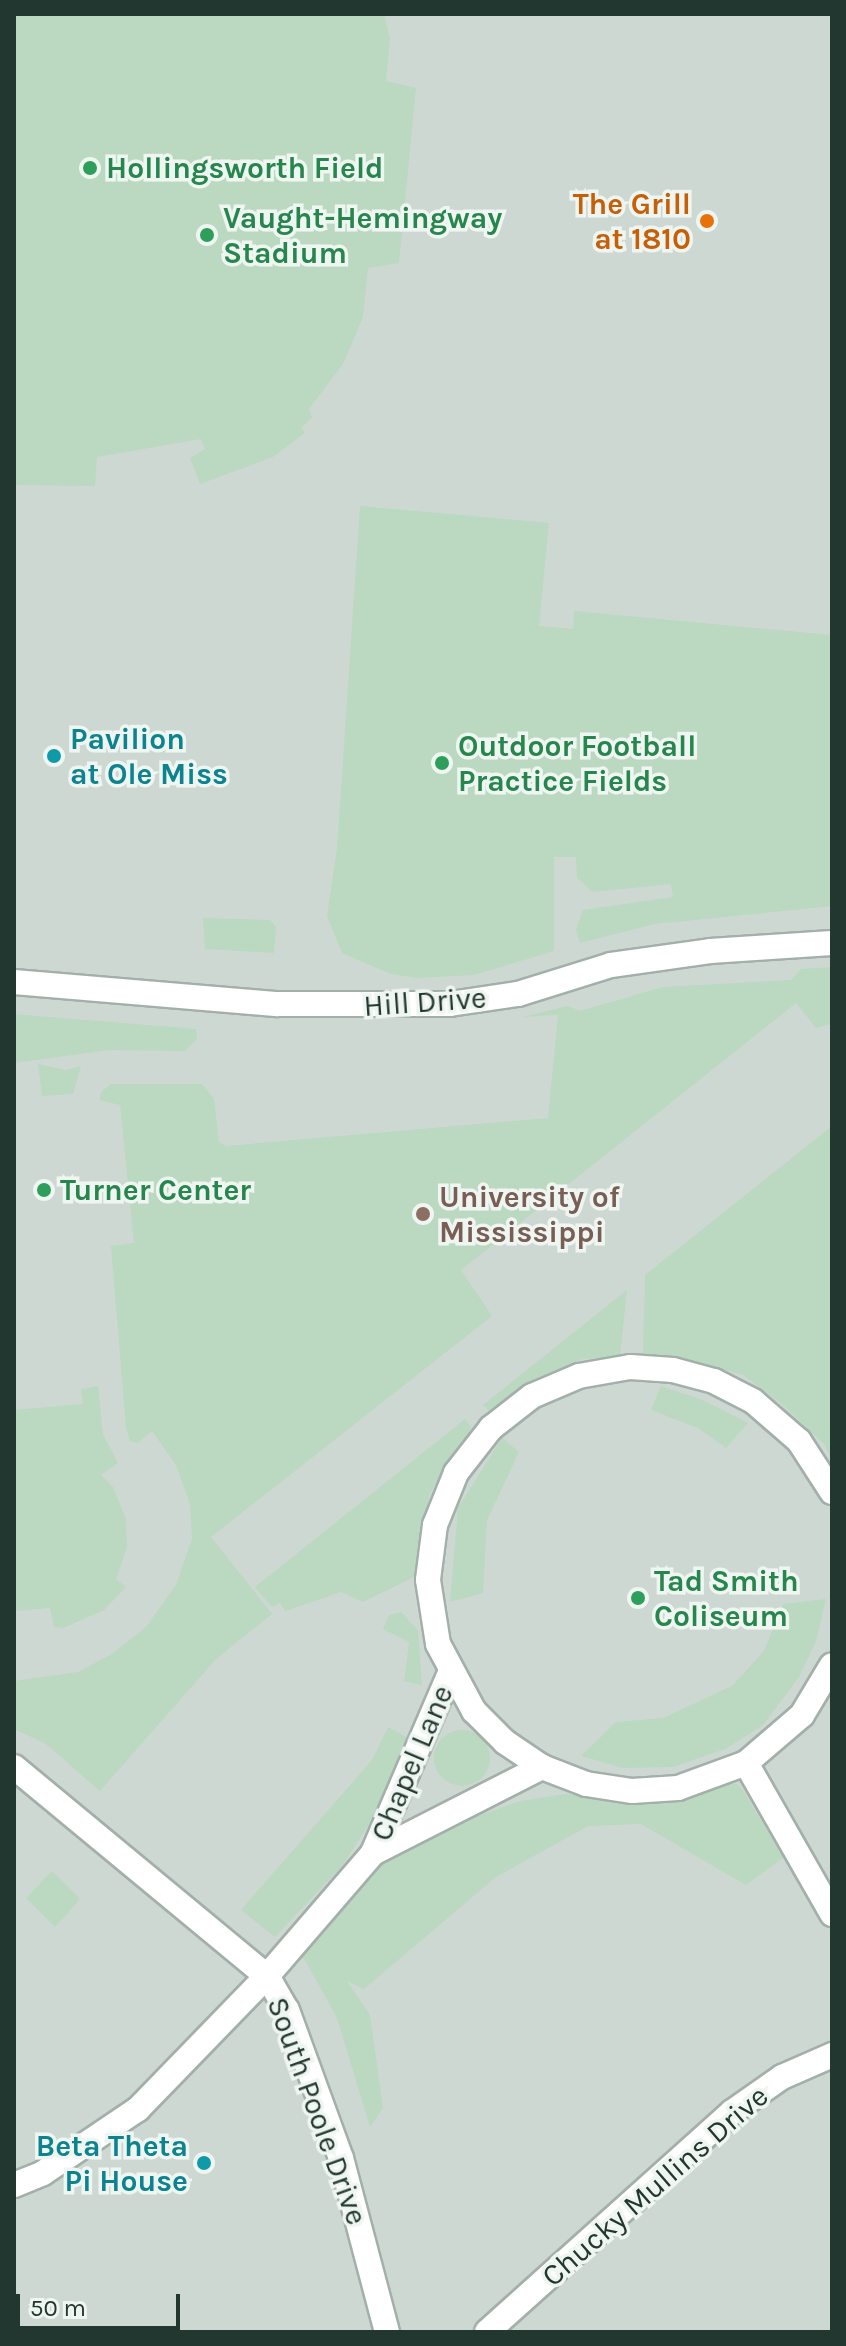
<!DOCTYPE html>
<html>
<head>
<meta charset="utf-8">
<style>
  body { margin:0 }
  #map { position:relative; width:846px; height:2346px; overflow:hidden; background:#dfe9e4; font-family:Karla,sans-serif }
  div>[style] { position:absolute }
  .built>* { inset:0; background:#ced8d3 }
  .green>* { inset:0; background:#bbd8c0 }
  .round { border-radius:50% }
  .roads { filter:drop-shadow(2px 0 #a3b0aa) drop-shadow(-2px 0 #a3b0aa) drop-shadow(0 2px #a3b0aa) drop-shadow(0 -2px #a3b0aa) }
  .minor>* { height:24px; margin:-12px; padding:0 12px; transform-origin:12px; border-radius:12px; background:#fff }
  .tertiary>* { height:24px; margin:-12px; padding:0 12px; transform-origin:12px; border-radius:12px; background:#fff }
  .dots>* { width:22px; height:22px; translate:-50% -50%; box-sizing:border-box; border:4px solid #eff6f2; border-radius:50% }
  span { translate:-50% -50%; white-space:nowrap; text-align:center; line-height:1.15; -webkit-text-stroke:7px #eff6f2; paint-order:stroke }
  .leisure-label { font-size:30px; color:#27864d; font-weight:700 }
  .left { translate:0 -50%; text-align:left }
  .food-label { font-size:30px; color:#c56008; font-weight:700 }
  .right { translate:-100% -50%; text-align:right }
  .culture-label { font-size:30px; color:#0d838f; font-weight:700 }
  .street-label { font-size:30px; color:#22372f }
  .education-label { font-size:30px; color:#785e54; font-weight:700 }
  .frame { position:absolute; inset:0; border:16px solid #22372f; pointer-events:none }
  .scale { position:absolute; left:16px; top:2294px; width:164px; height:36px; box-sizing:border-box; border:4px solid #22372f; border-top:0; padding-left:10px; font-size:24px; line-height:28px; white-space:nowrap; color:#22372f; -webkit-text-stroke:6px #eff6f2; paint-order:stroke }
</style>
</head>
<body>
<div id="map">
  <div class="built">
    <i style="clip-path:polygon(14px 14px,832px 14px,832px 2332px,14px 2332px)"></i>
  </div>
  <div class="green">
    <i style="clip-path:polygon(14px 14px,384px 14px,390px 39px,386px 81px,416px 88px,399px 263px,368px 268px,363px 317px,343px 364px,309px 409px,312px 417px,301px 428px,305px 433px,273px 457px,200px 484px,190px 458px,205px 449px,201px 439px,97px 457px,95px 486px,14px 485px)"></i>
    <i style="clip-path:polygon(360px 506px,549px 523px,539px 626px,573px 629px,574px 611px,832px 635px,832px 906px,655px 924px,580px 943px,576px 929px,583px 910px,673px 897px,671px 884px,593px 892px,577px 878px,576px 857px,554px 857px,554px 951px,474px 975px,417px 978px,391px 974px,342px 953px,327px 916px,337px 849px)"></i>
    <i style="clip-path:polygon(203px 918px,270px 920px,276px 927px,274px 953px,205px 949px)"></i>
    <i style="clip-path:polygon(832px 967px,832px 1024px,816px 1028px,796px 1003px,461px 1270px,492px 1316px,211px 1537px,272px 1614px,216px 1659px,100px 1791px,46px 1744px,14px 1729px,14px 1681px,78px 1672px,112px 1654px,146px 1627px,176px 1585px,192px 1539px,190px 1504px,176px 1465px,152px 1431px,138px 1443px,130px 1441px,126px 1428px,111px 1246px,134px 1243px,120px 1105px,99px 1100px,102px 1091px,111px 1084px,202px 1084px,214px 1099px,219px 1142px,226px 1146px,548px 1118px,558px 1015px,522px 1017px,568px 1006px,580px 1011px,663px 987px,791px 980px,801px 969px)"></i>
    <i style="clip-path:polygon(14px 1014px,196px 1029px,197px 1039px,185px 1051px,109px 1050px,14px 1063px)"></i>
    <i style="clip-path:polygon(38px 1064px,66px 1070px,81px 1066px,73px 1094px,42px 1096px)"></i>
    <i style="clip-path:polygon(832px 1126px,832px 1461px,825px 1445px,782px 1404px,743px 1375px,686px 1359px,643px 1354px,645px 1275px)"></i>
    <i style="clip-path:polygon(627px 1290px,620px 1356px,583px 1359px,534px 1379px,489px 1410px,483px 1405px)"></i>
    <i style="clip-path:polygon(98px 1386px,103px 1434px,118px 1463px,101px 1475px,113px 1487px,126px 1519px,127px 1547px,116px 1579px,126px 1587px,104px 1610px,63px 1628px,54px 1627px,50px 1608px,14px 1611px,14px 1410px,83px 1404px,81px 1389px)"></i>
    <i style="clip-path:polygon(661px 1386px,703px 1400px,748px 1423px,726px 1448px,698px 1428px,651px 1410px)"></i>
    <i style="clip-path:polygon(465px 1419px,471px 1427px,467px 1436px,430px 1493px,414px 1577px,363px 1602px,341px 1592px,285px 1611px,280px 1603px,272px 1607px,255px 1587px)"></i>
    <i style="clip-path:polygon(502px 1438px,519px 1452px,487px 1520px,483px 1593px,450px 1602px,458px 1508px)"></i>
    <i style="clip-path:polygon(826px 1599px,816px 1641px,799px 1677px,763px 1725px,725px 1749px,673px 1767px,623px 1768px,581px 1756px,616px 1722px,663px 1718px,732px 1686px,764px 1651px,783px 1604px)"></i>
    <i style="clip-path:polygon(401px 1612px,418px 1630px,422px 1685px,404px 1681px,409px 1642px,383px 1629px,389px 1615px)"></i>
    <i style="clip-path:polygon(388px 1727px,408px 1738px,375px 1815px,342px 1866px,275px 1937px,241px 1910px,372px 1760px)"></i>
    <i class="round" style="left:434px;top:1730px;width:56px;height:56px"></i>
    <i style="clip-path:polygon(722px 1784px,737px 1784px,743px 1790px,783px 1858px,746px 1885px,641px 1824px,588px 1826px,496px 1877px,364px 1989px,347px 1981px,370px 2015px,383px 2108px,370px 2127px,337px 2018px,305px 1960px,289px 1951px,373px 1853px,520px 1801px,566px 1794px,643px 1803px)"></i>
    <i style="clip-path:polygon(52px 1871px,80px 1899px,55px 1927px,26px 1898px)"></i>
  </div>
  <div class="roads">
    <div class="minor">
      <i style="left:14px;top:982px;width:265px;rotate:4.8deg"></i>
      <i style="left:278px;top:1004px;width:172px"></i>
      <i style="left:450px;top:1004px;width:69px;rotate:-8.4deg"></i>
      <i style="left:518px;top:994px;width:97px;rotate:-17.3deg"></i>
      <i style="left:611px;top:965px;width:100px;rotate:-8deg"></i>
      <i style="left:710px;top:951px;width:122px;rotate:-3.8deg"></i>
      <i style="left:832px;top:1492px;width:61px;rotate:-122.9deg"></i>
      <i style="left:799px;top:1441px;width:61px;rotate:-139deg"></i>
      <i style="left:753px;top:1401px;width:44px;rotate:-152.9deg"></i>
      <i style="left:714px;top:1381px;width:42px;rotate:-165deg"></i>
      <i style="left:673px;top:1370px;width:43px;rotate:-176deg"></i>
      <i style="left:630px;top:1367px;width:52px;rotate:170deg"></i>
      <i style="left:579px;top:1376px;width:51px;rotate:156.9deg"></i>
      <i style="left:532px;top:1396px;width:52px;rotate:142deg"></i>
      <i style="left:491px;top:1428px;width:57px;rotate:127.9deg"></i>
      <i style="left:456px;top:1473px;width:56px;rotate:112deg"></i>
      <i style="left:435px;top:1525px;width:55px;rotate:97.3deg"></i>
      <i style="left:428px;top:1580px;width:65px;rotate:81.1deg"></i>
      <i style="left:438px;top:1644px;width:76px;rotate:61.8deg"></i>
      <i style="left:474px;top:1711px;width:44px;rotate:45deg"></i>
      <i style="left:505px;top:1742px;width:45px;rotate:34deg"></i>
      <i style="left:542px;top:1767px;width:47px;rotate:21.1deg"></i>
      <i style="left:586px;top:1784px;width:47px;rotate:8.7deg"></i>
      <i style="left:632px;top:1791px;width:46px;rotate:-3.7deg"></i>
      <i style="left:678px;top:1788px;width:72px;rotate:-20.2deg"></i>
      <i style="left:746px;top:1763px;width:74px;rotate:-40.6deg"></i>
      <i style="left:802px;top:1715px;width:58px;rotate:-59deg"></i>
      <i style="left:450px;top:1673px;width:196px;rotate:113.2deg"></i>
      <i style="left:373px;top:1853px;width:190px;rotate:-27deg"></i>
      <i style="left:746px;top:1763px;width:174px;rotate:60.3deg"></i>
      <i style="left:14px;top:1767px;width:328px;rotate:39.6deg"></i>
      <i style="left:267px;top:1976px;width:39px;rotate:60deg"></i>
      <i style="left:287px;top:2010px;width:158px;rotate:70deg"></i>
      <i style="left:341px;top:2158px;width:180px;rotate:75.2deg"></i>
      <i style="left:14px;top:2185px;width:31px;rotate:-22deg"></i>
      <i style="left:43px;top:2173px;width:115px;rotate:-34deg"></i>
      <i style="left:138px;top:2109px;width:185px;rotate:-45.9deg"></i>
      <i style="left:267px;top:1976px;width:162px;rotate:-49.2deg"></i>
    </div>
    <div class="tertiary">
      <i style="left:487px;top:2332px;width:329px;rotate:-41.9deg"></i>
      <i style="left:732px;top:2112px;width:61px;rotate:-35deg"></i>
      <i style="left:782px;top:2077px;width:55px;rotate:-23.7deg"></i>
    </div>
  </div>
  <div class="dots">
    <i style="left:90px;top:168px;background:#2e9e5b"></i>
    <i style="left:707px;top:221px;background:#e8710a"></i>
    <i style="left:207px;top:235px;background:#2e9e5b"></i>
    <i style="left:54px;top:756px;background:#0f9aa8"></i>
    <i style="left:442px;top:763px;background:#2e9e5b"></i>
    <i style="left:44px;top:1190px;background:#2e9e5b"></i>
    <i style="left:423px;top:1214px;background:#8d6e63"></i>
    <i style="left:638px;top:1598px;background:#2e9e5b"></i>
    <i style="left:204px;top:2163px;background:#0f9aa8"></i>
  </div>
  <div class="leisure-label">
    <span class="left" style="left:106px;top:168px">Hollingsworth Field</span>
    <span class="left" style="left:223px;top:235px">Vaught-Hemingway<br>Stadium</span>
    <span class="left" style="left:458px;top:763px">Outdoor Football<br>Practice Fields</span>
    <span class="left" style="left:60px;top:1190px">Turner Center</span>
    <span class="left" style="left:654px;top:1598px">Tad Smith<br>Coliseum</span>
  </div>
  <div class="food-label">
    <span class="right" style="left:691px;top:221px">The Grill<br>at 1810</span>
  </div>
  <div class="culture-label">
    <span class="left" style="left:70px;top:756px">Pavilion<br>at Ole Miss</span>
    <span class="right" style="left:188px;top:2163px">Beta Theta<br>Pi House</span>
  </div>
  <div class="street-label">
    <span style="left:425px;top:1002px;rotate:-4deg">Hill Drive</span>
    <span style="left:412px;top:1763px;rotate:-67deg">Chapel Lane</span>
    <span style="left:317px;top:2111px;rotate:70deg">South Poole Drive</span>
    <span style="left:655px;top:2186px;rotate:-41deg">Chucky Mullins Drive</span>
  </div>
  <div class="education-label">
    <span class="left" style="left:439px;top:1214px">University of<br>Mississippi</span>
  </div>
  <div class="frame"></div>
  <div class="scale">50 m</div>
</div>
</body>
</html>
